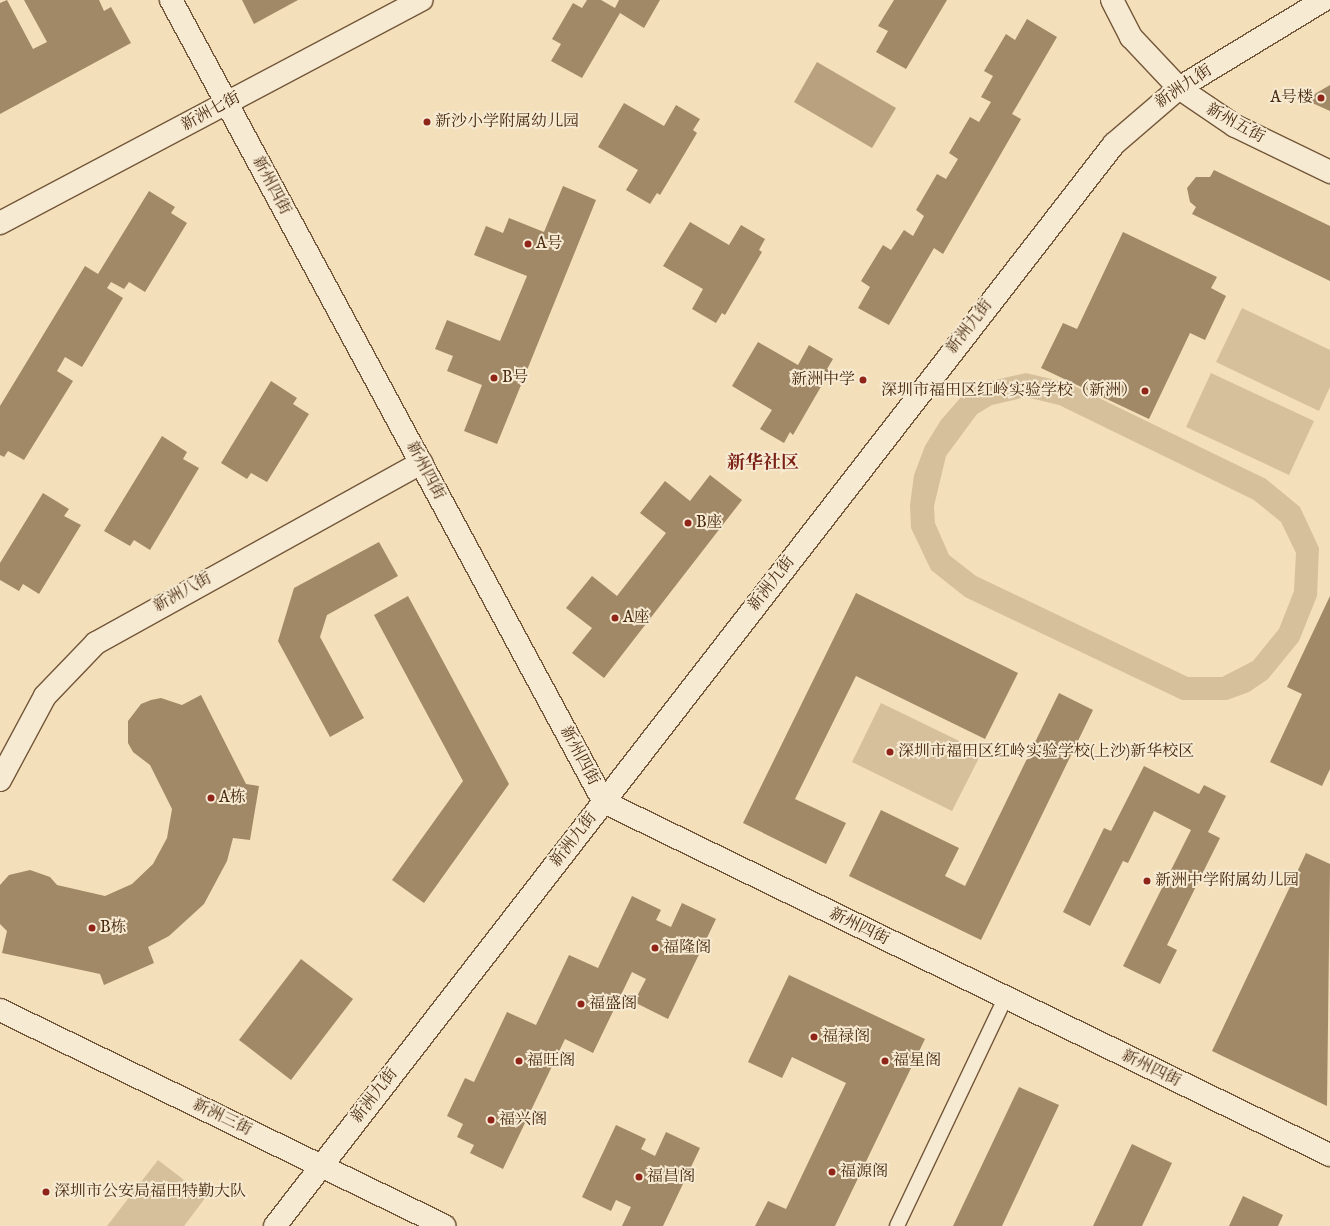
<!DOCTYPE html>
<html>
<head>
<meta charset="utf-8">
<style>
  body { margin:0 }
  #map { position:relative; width:1330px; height:1226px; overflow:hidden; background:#f3dfb9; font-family:"IM FELL English","Noto Serif SC",serif }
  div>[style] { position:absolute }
  .green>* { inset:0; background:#d6c09c }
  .water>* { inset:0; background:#b9a17f }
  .building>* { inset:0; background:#a18867 }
  .roads { filter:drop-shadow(1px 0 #73573a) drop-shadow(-1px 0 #73573a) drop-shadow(0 1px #73573a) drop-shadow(0 -1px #73573a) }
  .lane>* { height:14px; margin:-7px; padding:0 7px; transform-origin:7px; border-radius:7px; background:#f7ead2 }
  .street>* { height:22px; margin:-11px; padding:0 11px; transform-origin:11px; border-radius:11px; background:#f7ead2 }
  .secondary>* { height:22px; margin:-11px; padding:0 11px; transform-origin:11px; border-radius:11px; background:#f7ead2 }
  .dots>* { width:11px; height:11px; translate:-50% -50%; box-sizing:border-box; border:2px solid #f7ead2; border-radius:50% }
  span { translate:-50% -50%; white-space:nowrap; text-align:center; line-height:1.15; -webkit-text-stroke:4px #f7ead2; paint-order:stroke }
  .street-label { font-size:16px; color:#482a0f }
  .poi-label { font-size:16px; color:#482a0f }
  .right { translate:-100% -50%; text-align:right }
  .left { translate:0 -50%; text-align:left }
  .quarter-label { font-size:18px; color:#7a1f14; font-weight:700 }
</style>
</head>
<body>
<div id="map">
  <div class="green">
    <i style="clip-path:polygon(1242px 308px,1330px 350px,1330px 387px,1319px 411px,1216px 362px)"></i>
    <i style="clip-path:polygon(evenodd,1026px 373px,1068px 383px,1266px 479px,1300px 507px,1319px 548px,1317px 596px,1299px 641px,1268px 679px,1249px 692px,1227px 700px,1182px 700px,965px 597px,931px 570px,911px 528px,910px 505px,914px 475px,925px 446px,941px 420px,962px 396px,982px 383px,1026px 373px,1026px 397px,1059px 405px,1254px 500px,1281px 522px,1296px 553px,1294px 591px,1279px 629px,1253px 661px,1222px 677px,1188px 677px,976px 576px,949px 555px,935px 523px,934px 506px,946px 456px,977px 414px,992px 405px,1026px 397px)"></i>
    <i style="clip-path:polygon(1211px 373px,1314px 421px,1289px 475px,1186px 427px)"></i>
    <i style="clip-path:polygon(881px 703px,982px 752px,952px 811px,852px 762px)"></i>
    <i style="clip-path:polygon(158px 1160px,206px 1197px,184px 1226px,107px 1226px)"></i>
  </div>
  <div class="water">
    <i style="clip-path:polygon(817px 62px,896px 108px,872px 148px,794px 102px)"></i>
  </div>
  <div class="building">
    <i style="clip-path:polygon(7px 0,33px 49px,47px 42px,24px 0,99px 0,104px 11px,111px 7px,131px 43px,0 114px,0 3px)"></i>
    <i style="clip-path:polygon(242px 0,298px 0,254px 24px)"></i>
    <i style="clip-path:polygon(587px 0,601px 0,615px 8px,619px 0,660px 0,644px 28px,620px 13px,582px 78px,551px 61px,561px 44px,552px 39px,573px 3px,582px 8px)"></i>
    <i style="clip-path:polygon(894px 0,947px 0,906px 69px,876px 52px,888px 31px,878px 26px)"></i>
    <i style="clip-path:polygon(1027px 19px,1057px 37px,1012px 114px,1021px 119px,943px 254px,934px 248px,889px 325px,858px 308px,870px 287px,861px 281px,883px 245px,891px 250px,904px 230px,913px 236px,924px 216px,916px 210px,937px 174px,946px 179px,958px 159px,949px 153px,970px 117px,979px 122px,991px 102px,981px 97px,993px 76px,984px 71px,1006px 34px,1015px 40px)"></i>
    <i style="clip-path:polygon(1330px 85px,1330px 111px,1310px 102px,1313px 95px)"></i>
    <i style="clip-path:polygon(624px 103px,664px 126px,676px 105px,700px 119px,693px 130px,697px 133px,660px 195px,657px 193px,650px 204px,626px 190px,638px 170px,598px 147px)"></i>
    <i style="clip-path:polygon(1214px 170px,1330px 226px,1330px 281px,1192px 214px,1196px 207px,1190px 202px,1187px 188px,1196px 177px,1210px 177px)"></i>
    <i style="clip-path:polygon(563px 186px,596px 200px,497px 444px,464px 431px,482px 385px,447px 371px,453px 356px,435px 349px,447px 320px,500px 341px,527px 276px,474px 255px,486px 226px,503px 233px,509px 218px,544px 232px)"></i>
    <i style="clip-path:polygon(149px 191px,175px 207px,171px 213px,187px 223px,145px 292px,129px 282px,124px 289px,111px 282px,107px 288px,123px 298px,82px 367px,65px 357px,57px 371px,73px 381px,24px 460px,8px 451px,4px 457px,0 455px,0 406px,85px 266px,98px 274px)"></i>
    <i style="clip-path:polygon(690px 222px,729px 245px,741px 225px,765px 239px,759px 250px,762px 252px,725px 315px,722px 313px,716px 323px,692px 309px,703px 289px,663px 266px)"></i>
    <i style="clip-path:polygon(1123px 232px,1217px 277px,1211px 288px,1226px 296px,1205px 340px,1190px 333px,1149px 419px,1041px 368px,1063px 323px,1077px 329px)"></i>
    <i style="clip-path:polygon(758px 342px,798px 365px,809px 345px,833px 359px,827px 369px,830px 371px,793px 435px,790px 432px,784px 443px,760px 429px,772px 410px,732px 386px)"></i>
    <i style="clip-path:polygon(271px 381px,297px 398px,293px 404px,309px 414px,267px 482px,251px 473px,247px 479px,221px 463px)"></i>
    <i style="clip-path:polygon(162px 436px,187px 452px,183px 459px,199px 468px,150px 550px,134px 540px,130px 546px,104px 531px)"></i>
    <i style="clip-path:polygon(710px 475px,742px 500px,604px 678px,572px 653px,592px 628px,566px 608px,592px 576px,617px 596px,666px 533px,640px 513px,665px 481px,690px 501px)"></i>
    <i style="clip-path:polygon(43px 493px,69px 509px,64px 516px,81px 525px,39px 594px,23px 584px,19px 591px,0 580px,0 563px)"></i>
    <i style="clip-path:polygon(379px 542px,398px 576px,327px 615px,320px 637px,364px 718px,330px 737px,278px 641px,294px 588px)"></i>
    <i style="clip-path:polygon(856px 593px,1018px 673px,985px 739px,856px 676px,795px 799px,846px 823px,826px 864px,743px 823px)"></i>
    <i style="clip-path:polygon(408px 596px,509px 784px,424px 903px,392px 880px,463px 781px,374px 615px)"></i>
    <i style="clip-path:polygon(1330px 596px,1330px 769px,1322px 786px,1270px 762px,1302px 694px,1287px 687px)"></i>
    <i style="clip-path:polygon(1059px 693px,1093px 710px,981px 940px,849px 876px,881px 810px,959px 848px,945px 876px,965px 886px)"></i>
    <i style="clip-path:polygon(201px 695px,246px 784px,259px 786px,250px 840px,233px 838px,227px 861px,204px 904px,169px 936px,148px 947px,154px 963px,104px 985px,100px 974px,2px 953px,7px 931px,0 924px,0 885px,9px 875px,30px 870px,50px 877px,57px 885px,105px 896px,132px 884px,153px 864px,167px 838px,172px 809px,150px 765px,133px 752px,128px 743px,128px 721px,141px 704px,151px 700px,161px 698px,182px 705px)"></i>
    <i style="clip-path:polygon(1144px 766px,1199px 794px,1204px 785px,1226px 796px,1208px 832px,1220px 838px,1167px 945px,1177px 950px,1160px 984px,1123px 966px,1191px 830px,1154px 811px,1128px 863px,1123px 861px,1090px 926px,1063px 912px,1104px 828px,1111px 831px)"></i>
    <i style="clip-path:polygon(1306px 853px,1330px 864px,1327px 1106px,1212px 1051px)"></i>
    <i style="clip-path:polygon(632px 896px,661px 910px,656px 920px,671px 927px,682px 903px,716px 919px,668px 1019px,634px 1002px,646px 979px,632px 972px,593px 1053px,565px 1039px,503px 1169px,470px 1153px,474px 1145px,457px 1137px,463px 1124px,447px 1116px,465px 1078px,474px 1082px,507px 1012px,536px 1025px,569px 955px,598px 968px)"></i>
    <i style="clip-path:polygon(301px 959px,353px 999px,291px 1080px,239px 1040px)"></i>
    <i style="clip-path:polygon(789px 975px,925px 1039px,835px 1226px,755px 1226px,768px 1201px,786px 1209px,846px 1083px,792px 1057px,782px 1078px,748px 1062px)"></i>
    <i style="clip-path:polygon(1019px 1087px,1059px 1105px,1002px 1226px,953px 1226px)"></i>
    <i style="clip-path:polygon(616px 1125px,646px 1139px,641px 1149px,655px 1156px,666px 1132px,700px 1148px,663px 1226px,622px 1226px,631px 1207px,616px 1200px,611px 1211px,582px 1197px)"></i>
    <i style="clip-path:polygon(1132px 1144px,1172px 1163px,1142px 1226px,1093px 1226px)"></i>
    <i style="clip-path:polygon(1243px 1196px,1283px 1215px,1278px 1226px,1229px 1226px)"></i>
  </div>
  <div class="roads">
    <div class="lane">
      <i style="left:897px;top:1226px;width:251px;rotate:-64.6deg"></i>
    </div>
    <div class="street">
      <i style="left:171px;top:0;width:911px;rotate:61.64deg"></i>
      <i style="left:604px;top:802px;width:807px;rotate:25.93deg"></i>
      <i style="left:1112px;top:0;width:42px;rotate:62.8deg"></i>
      <i style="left:1131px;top:37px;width:70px;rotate:46.7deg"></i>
      <i style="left:1179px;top:88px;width:68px;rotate:34.2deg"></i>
      <i style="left:1235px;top:126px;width:106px;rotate:25.8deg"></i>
      <i style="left:0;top:223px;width:477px;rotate:-27.9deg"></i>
      <i style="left:0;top:780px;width:95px;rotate:-61.8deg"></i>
      <i style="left:45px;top:696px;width:74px;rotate:-46.1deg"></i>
      <i style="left:96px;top:643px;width:372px;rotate:-29deg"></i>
    </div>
    <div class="secondary">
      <i style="left:0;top:1010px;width:494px;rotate:25.9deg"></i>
      <i style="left:275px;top:1226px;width:1369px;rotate:-52.21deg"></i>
      <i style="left:1114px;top:144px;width:86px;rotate:-40.7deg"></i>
      <i style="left:1179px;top:88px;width:170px;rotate:-31.3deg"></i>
    </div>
  </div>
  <div class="dots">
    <i style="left:1321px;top:98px;background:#8f2418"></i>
    <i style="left:427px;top:122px;background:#8f2418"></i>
    <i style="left:528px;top:244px;background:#8f2418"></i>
    <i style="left:494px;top:378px;background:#8f2418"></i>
    <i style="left:863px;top:380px;background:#8f2418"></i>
    <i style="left:1145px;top:391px;background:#8f2418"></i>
    <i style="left:688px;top:523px;background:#8f2418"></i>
    <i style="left:615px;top:618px;background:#8f2418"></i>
    <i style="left:890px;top:752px;background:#8f2418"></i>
    <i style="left:211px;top:798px;background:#8f2418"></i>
    <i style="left:1147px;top:881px;background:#8f2418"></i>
    <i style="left:92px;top:928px;background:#8f2418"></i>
    <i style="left:655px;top:948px;background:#8f2418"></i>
    <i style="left:581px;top:1004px;background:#8f2418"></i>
    <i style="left:814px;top:1037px;background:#8f2418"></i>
    <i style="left:519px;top:1061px;background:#8f2418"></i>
    <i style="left:885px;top:1061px;background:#8f2418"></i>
    <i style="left:491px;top:1120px;background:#8f2418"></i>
    <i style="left:832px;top:1172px;background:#8f2418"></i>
    <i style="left:639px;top:1177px;background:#8f2418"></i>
    <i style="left:46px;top:1192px;background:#8f2418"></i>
  </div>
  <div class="street-label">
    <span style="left:1184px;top:87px;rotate:-34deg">新洲九街</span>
    <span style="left:211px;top:112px;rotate:-28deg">新洲七街</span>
    <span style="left:1235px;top:124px;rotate:29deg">新州五街</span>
    <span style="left:271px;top:186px;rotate:62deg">新州四街</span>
    <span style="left:970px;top:327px;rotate:-52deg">新洲九街</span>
    <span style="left:425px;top:471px;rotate:62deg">新州四街</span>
    <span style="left:772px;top:584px;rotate:-52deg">新洲九街</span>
    <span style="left:183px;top:593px;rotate:-29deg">新洲八街</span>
    <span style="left:579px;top:756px;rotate:62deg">新州四街</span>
    <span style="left:574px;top:840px;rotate:-52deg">新洲九街</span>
    <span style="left:859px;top:927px;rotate:26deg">新州四街</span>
    <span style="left:1151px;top:1069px;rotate:26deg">新州四街</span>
    <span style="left:375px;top:1096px;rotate:-52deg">新洲九街</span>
    <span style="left:222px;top:1118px;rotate:26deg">新洲三街</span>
  </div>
  <div class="poi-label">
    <span class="right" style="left:1313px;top:98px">A号楼</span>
    <span class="left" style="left:435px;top:122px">新沙小学附属幼儿园</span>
    <span class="left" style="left:536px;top:244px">A号</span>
    <span class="left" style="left:502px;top:378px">B号</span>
    <span class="right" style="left:855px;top:380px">新洲中学</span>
    <span class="right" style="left:1137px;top:391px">深圳市福田区红岭实验学校（新洲）</span>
    <span class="left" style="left:696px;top:523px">B座</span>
    <span class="left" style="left:623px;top:618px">A座</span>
    <span class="left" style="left:898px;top:752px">深圳市福田区红岭实验学校(上沙)新华校区</span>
    <span class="left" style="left:219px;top:798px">A栋</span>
    <span class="left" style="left:1155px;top:881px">新洲中学附属幼儿园</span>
    <span class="left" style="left:100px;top:928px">B栋</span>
    <span class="left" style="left:663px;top:948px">福隆阁</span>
    <span class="left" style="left:589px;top:1004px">福盛阁</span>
    <span class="left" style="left:822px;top:1037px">福禄阁</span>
    <span class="left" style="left:527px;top:1061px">福旺阁</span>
    <span class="left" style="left:893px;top:1061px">福星阁</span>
    <span class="left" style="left:499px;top:1120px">福兴阁</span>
    <span class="left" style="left:840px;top:1172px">福源阁</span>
    <span class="left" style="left:647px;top:1177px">福昌阁</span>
    <span class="left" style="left:54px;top:1192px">深圳市公安局福田特勤大队</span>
  </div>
  <div class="quarter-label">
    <span style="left:763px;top:464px">新华社区</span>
  </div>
</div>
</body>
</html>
